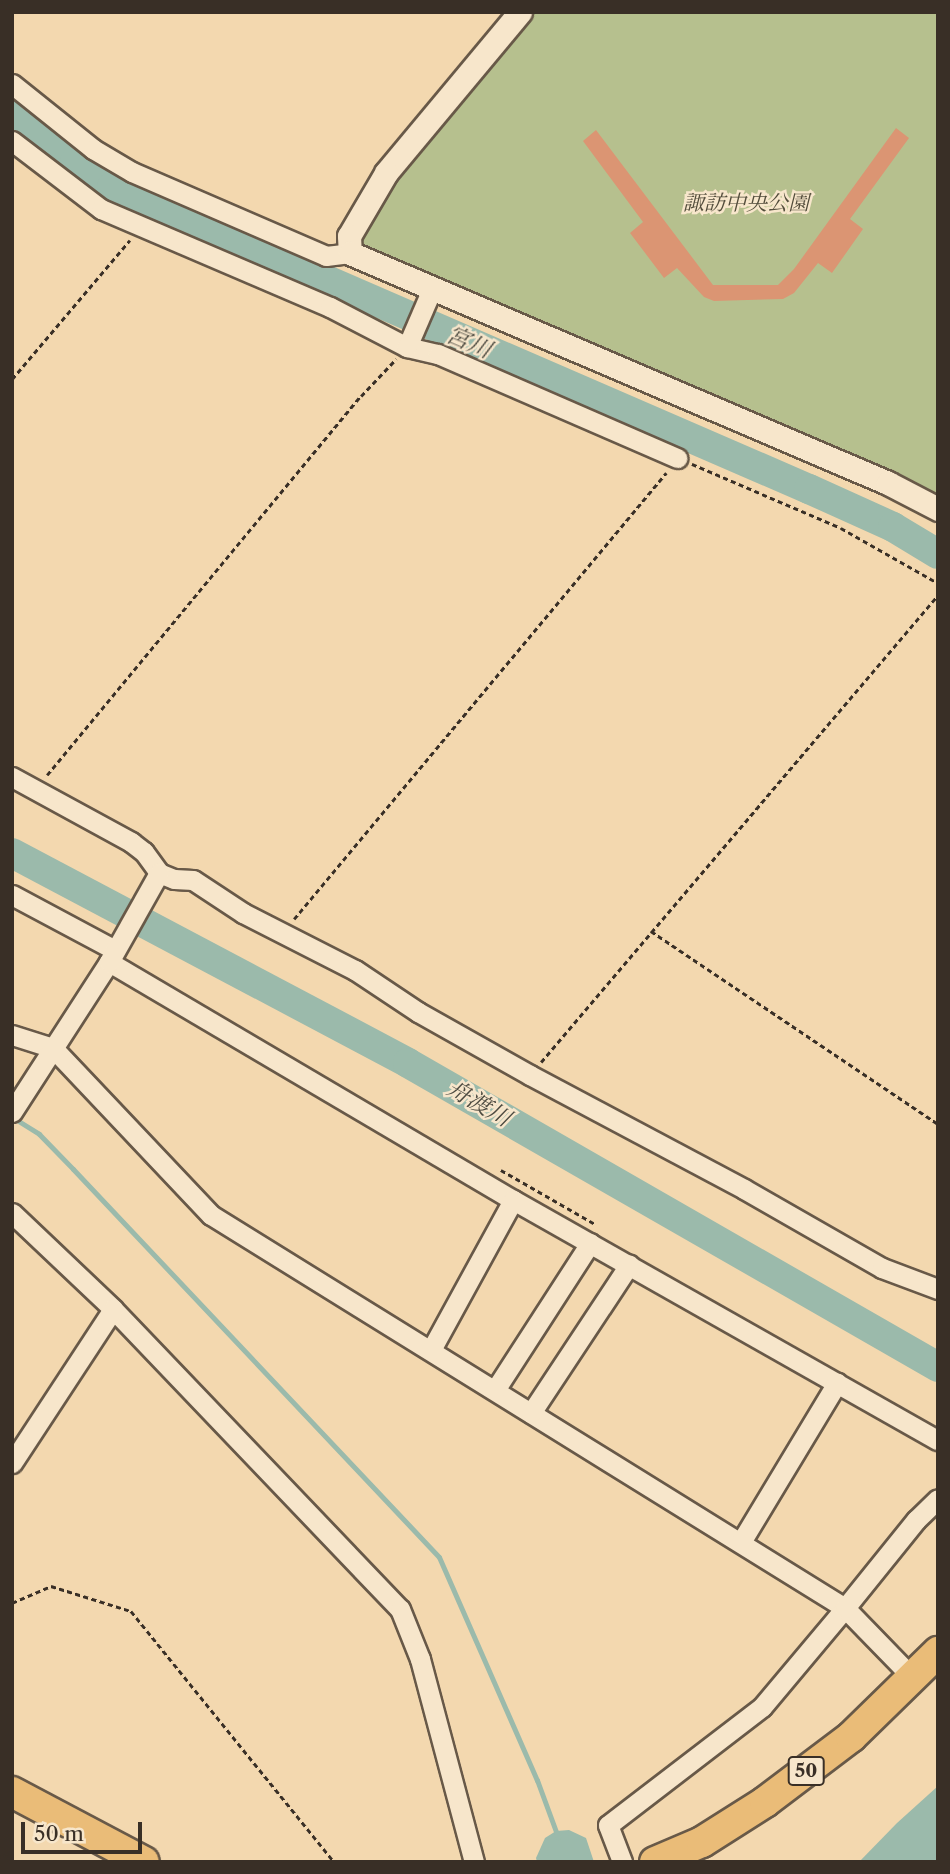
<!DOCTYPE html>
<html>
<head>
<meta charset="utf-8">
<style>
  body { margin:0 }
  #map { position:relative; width:950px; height:1874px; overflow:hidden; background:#f3d8af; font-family:"Libre Caslon Text","Noto Serif JP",serif }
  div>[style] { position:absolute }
  .green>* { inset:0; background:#b6c08e }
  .water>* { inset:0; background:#9bbaab }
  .stream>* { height:5px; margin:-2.5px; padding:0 2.5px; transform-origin:2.5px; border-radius:2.5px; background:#9bbaab }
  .river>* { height:30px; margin:-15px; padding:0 15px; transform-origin:15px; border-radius:15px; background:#9bbaab }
  .building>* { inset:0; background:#db9573 }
  .path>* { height:2.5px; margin-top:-1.25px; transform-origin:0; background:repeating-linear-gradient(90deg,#392f26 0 5px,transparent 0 8.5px) }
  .roads { filter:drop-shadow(2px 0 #685948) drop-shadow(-2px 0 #685948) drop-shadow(0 2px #685948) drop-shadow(0 -2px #685948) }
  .minor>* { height:19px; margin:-9.5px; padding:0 9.5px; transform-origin:9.5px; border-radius:9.5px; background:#f7e6cb }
  .tertiary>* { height:23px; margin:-11.5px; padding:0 11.5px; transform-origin:11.5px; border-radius:11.5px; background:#f7e6cb }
  .primary>* { height:30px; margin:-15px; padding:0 15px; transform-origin:15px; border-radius:15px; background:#eabc78 }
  span { translate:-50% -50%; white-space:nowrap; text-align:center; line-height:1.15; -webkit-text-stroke:5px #f7e6cb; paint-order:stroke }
  .shield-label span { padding:2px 5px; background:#f7e6cb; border:2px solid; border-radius:5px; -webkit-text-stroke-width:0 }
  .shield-label { font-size:19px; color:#392f26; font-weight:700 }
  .park-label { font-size:21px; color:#524c3b; font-style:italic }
  .water-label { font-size:23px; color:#4d4b41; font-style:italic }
  .frame { position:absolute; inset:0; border:14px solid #392f26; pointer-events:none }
  .scale { position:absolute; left:21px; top:1822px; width:121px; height:32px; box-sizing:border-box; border:4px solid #392f26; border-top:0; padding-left:9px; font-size:21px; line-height:24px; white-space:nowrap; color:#392f26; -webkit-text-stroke:5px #f7e6cb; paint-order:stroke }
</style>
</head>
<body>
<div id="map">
  <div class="green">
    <i style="clip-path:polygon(536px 12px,938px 12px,938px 498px,363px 249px,361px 240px,392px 188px,463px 96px)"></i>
  </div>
  <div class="water">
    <i style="clip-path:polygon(938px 1786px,938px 1862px,859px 1862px,897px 1823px)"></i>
    <i style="clip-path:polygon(569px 1830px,586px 1838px,594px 1862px,537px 1862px,536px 1858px,545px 1838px,556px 1831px)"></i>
  </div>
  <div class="stream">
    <i style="left:12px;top:1117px;width:32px;rotate:32deg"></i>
    <i style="left:39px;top:1134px;width:49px;rotate:45.8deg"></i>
    <i style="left:73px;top:1169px;width:533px;rotate:46.67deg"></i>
    <i style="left:439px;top:1557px;width:244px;rotate:66.3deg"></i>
    <i style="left:537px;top:1780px;width:61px;rotate:69.8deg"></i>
  </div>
  <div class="river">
    <i style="left:12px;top:111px;width:81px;rotate:39deg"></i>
    <i style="left:75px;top:162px;width:45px;rotate:34deg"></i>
    <i style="left:112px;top:187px;width:760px;rotate:23.43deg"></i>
    <i style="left:809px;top:489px;width:92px;rotate:24.3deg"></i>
    <i style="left:893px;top:527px;width:52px;rotate:31deg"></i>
    <i style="left:12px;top:853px;width:448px;rotate:27.9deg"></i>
    <i style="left:408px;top:1063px;width:611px;rotate:29.84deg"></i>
  </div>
  <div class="building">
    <i style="clip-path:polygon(896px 128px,909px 138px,850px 219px,863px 229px,832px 273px,818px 263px,794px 293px,783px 299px,714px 301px,704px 297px,677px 268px,664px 278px,630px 233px,643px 222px,583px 141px,596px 130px,713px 285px,778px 285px,794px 269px)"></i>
  </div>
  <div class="path">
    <i style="left:12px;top:379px;width:182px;rotate:-49.7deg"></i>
    <i style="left:692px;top:464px;width:162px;rotate:23.2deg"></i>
    <i style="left:841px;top:528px;width:112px;rotate:29.6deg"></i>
    <i style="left:47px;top:775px;width:492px;rotate:-50.4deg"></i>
    <i style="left:361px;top:396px;width:51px;rotate:-46.6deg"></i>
    <i style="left:294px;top:919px;width:581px;rotate:-50.17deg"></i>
    <i style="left:651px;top:931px;width:346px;rotate:33.9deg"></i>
    <i style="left:541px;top:1062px;width:613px;rotate:-49.63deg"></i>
    <i style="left:501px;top:1170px;width:108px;rotate:29.9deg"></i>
    <i style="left:12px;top:1603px;width:43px;rotate:-23.6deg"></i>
    <i style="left:51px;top:1586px;width:84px;rotate:17.4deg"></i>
    <i style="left:131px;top:1611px;width:323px;rotate:51deg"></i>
  </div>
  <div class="roads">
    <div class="minor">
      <i style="left:12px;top:84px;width:104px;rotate:38.7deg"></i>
      <i style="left:93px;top:149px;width:45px;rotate:30.5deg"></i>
      <i style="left:132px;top:172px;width:211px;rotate:23.4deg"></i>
      <i style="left:326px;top:256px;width:24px;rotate:-7deg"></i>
      <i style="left:12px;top:141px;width:112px;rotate:37.4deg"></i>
      <i style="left:101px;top:209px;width:249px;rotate:23.2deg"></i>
      <i style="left:330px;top:307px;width:87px;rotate:27.5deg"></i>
      <i style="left:407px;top:347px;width:32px;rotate:13deg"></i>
      <i style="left:438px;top:354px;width:261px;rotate:23.5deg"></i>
      <i style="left:407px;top:347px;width:63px;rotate:-66.7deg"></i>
      <i style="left:12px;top:777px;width:136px;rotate:28.6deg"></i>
      <i style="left:131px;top:842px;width:16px;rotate:38deg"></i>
      <i style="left:144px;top:852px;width:26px;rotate:54deg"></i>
      <i style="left:159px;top:873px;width:16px;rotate:22deg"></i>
      <i style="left:174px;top:879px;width:19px;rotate:3deg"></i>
      <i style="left:193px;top:880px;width:60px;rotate:33.4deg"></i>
      <i style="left:243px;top:913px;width:126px;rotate:27deg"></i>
      <i style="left:355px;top:970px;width:76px;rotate:33.7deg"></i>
      <i style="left:418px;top:1012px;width:129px;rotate:29.4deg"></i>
      <i style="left:530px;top:1075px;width:242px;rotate:28deg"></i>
      <i style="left:744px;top:1189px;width:159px;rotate:29.8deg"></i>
      <i style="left:882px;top:1268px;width:60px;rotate:20.6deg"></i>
      <i style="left:12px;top:895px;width:117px;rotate:28.1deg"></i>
      <i style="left:109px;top:962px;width:469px;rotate:30.5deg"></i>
      <i style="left:513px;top:1200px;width:488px;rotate:29.5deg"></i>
      <i style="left:12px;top:1035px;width:43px;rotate:17.6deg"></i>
      <i style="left:53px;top:1048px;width:230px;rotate:46.6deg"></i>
      <i style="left:211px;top:1215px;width:746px;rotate:31.79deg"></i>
      <i style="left:845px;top:1608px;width:129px;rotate:130deg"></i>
      <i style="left:762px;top:1707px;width:194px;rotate:142.5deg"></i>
      <i style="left:608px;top:1825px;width:40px;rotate:69deg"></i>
      <i style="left:12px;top:1112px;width:179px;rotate:-57.1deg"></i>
      <i style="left:109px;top:962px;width:102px;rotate:-60.7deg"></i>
      <i style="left:12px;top:1213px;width:139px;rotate:43.5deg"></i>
      <i style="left:113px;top:1309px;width:415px;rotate:46.3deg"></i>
      <i style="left:400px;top:1609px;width:54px;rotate:68.2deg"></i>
      <i style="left:420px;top:1659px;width:210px;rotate:75.1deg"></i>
      <i style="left:431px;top:1350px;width:171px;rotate:-61.3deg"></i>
      <i style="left:495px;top:1390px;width:175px;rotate:-57.1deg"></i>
      <i style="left:531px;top:1413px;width:178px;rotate:-56.5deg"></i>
      <i style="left:12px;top:1463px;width:184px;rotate:-56.7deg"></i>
      <i style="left:741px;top:1542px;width:186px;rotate:-58.9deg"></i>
      <i style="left:912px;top:1677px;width:96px;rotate:-134.2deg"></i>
      <i style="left:845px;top:1608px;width:113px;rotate:-51.1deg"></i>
      <i style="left:916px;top:1520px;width:30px;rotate:-44deg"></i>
    </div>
    <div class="tertiary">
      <i style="left:520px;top:12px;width:209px;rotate:129.8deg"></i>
      <i style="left:386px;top:173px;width:73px;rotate:120.4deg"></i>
      <i style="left:349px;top:236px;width:17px;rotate:87deg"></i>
      <i style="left:350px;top:253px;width:585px;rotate:23.15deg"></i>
      <i style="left:888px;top:483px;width:56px;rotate:27.5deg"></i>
    </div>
    <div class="primary">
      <i style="left:12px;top:1792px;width:149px;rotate:27.9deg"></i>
      <i style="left:655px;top:1862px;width:51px;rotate:-23.1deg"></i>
      <i style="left:702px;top:1842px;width:75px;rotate:-32.4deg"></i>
      <i style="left:765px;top:1802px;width:108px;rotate:-37.1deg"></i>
      <i style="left:851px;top:1737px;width:122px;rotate:-44.3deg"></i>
    </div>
  </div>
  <div class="shield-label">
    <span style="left:806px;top:1771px">50</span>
  </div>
  <div class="park-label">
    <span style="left:746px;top:203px">諏訪中央公園</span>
  </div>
  <div class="water-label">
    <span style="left:469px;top:342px;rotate:23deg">宮川</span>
    <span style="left:479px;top:1103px;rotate:30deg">舟渡川</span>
  </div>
  <div class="frame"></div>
  <div class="scale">50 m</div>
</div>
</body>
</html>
